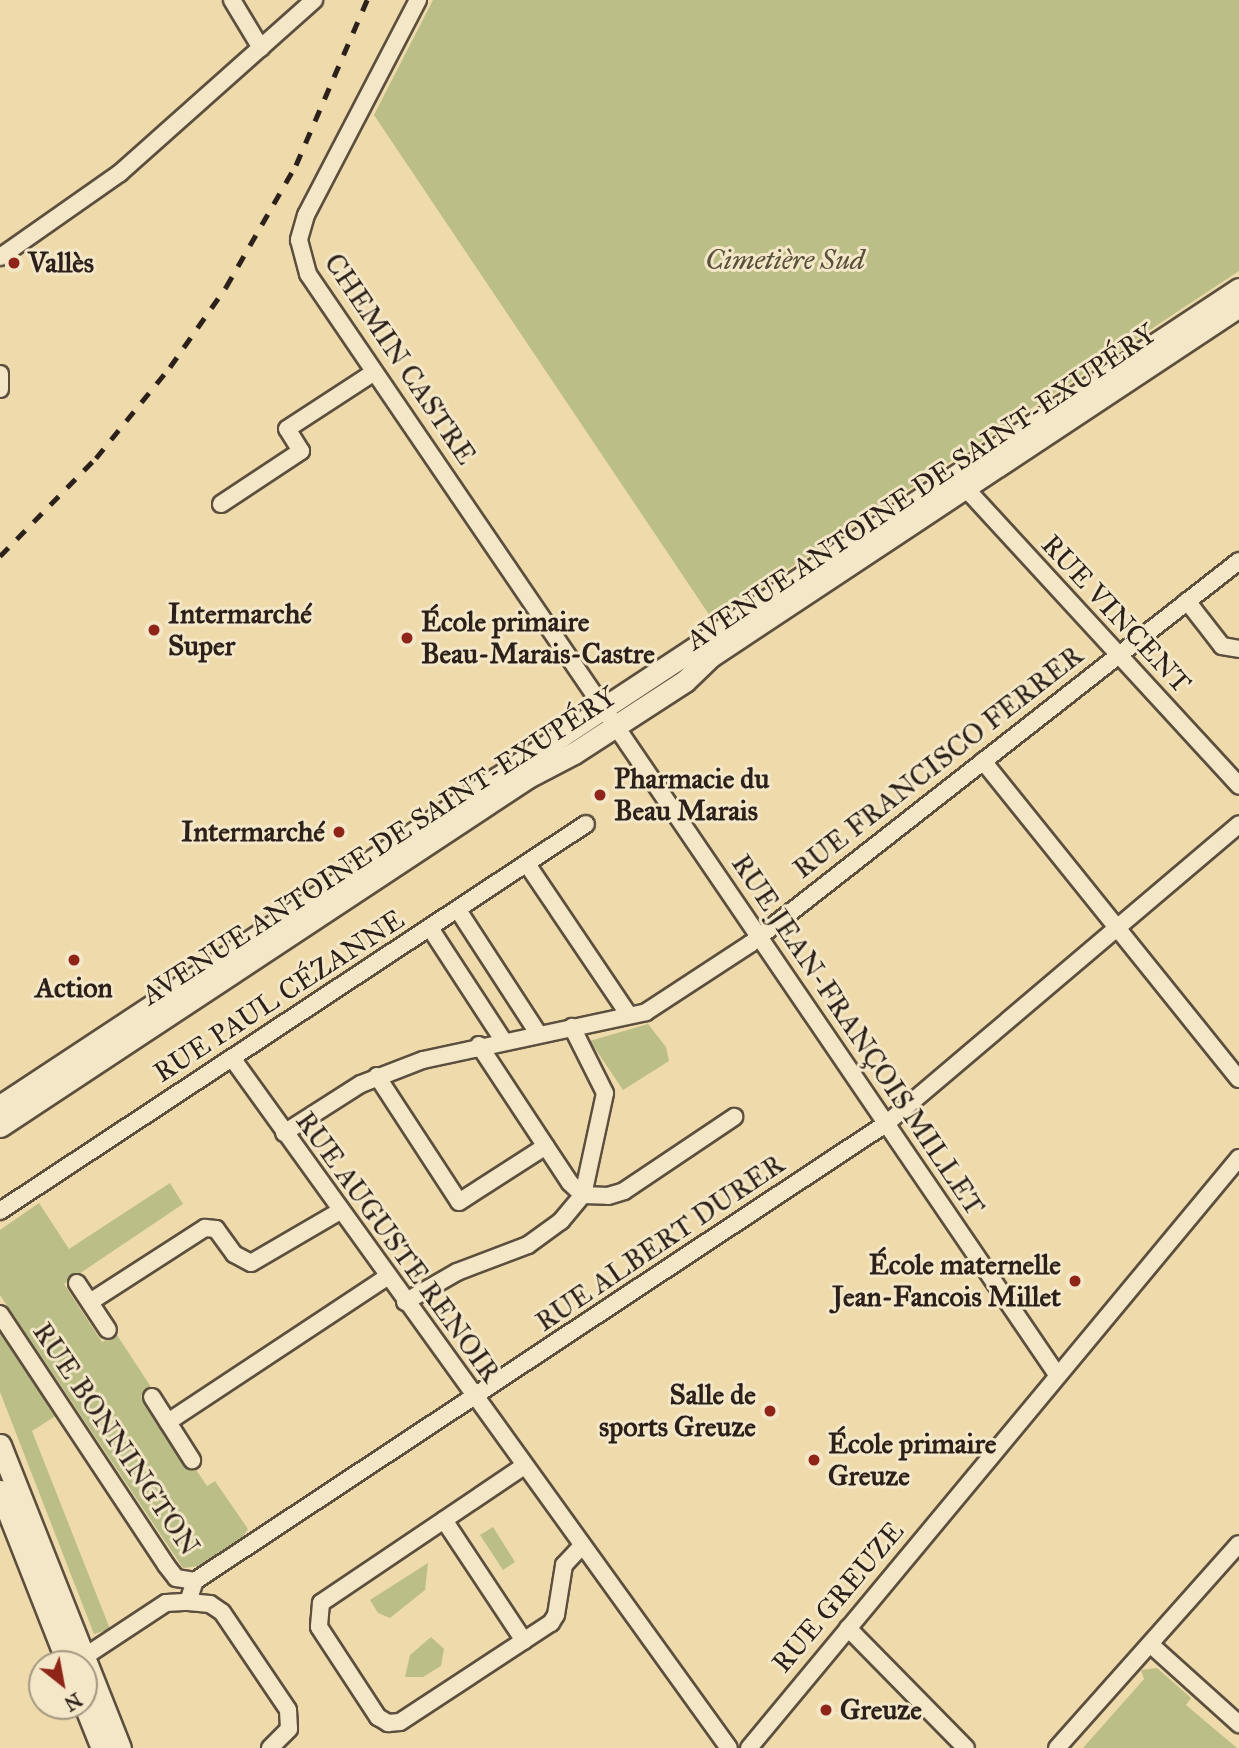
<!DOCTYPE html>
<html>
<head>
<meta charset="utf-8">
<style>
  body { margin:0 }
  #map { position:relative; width:1239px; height:1748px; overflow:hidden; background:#eedaab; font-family:"IM FELL Great Primer",serif }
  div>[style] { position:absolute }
  .green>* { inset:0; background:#bbbf87 }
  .roads { filter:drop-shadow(2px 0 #5c4f3e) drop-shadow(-2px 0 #5c4f3e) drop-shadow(0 2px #5c4f3e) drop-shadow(0 -2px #5c4f3e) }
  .street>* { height:16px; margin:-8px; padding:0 8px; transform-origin:8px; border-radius:8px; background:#f4e7c8 }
  .secondary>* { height:21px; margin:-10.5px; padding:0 10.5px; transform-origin:10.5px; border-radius:10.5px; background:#f4e7c8 }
  .rail>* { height:5px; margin-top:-2.5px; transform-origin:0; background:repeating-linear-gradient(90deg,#2c211a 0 12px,transparent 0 24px) }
  .dots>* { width:19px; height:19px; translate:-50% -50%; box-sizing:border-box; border:4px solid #f4e7c8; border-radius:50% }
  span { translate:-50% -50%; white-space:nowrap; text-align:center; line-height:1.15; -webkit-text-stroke:6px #f4e7c8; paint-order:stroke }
  .park-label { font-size:28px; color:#57503b; font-style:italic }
  .poi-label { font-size:28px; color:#2c211a; font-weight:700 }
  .left { translate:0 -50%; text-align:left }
  .right { translate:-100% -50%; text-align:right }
  .street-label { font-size:28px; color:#2c211a }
  .north { position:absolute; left:28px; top:1650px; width:70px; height:70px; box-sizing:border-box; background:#f4e7c8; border:2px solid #a49882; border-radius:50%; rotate:149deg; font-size:19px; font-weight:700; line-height:28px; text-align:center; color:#2c211a }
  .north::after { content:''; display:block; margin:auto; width:24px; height:32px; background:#8f2418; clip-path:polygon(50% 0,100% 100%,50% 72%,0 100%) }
</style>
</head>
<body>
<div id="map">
  <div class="green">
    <i style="clip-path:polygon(433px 0,1239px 0,1239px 271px,712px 619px,374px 115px)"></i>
    <i style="clip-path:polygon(648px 1024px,666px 1047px,669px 1061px,623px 1090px,590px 1041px)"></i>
    <i style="clip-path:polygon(170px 1183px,183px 1204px,64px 1284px,102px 1342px,117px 1335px,151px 1387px,141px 1396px,190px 1470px,195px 1468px,207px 1486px,215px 1481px,248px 1529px,238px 1544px,207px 1565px,183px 1568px,0 1295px,0 1230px,39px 1203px,69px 1249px)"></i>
    <i style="clip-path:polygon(0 1326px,57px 1415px,32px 1431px,110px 1629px,94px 1634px,0 1392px)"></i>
    <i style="clip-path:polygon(493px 1527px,515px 1562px,503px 1570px,480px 1535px)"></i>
    <i style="clip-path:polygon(428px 1563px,425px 1590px,390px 1618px,378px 1613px,370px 1600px)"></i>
    <i style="clip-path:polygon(431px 1637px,444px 1649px,441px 1666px,423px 1677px,405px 1677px,410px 1655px)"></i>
    <i style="clip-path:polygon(1157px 1668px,1191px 1698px,1186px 1705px,1237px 1748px,1083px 1748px,1144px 1679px,1141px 1670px)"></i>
  </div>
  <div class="roads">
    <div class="street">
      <i style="left:232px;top:0;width:56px;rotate:58.9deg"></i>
      <i style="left:418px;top:0;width:242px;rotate:117.5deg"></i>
      <i style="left:306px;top:215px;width:26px;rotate:106deg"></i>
      <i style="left:299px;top:240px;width:35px;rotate:75deg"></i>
      <i style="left:308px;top:274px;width:1329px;rotate:55.76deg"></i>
      <i style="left:0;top:257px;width:146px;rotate:-35deg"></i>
      <i style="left:120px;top:173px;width:260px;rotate:-41.7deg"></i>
      <i style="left:0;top:374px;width:15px;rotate:90deg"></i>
      <i style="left:959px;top:481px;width:414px;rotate:47.4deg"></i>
      <i style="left:221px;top:504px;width:96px;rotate:-33.5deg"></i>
      <i style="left:301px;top:451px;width:26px;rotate:-122deg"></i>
      <i style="left:287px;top:429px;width:103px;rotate:-33.1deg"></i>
      <i style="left:1187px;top:601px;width:57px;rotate:52.1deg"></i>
      <i style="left:1222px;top:646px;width:17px;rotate:10deg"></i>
      <i style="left:983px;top:761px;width:408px;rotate:51.2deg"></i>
      <i style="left:527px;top:864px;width:182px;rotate:56deg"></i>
      <i style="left:458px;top:910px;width:147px;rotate:57deg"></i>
      <i style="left:430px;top:928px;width:134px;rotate:56.9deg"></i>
      <i style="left:479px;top:1045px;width:165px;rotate:56.6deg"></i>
      <i style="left:570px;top:1183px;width:18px;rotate:43deg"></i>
      <i style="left:583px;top:1195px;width:25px;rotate:2deg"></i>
      <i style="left:608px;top:1196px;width:17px;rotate:-17deg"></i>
      <i style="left:624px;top:1191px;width:133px;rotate:-33.9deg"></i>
      <i style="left:232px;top:1058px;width:850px;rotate:54.24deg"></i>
      <i style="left:377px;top:1076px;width:150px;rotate:56.9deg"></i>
      <i style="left:459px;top:1202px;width:103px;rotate:-32.8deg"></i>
      <i style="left:284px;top:1133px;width:91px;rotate:-32.5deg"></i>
      <i style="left:361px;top:1084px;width:66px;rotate:-21.2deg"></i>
      <i style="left:423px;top:1060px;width:228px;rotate:-12.1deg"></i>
      <i style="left:646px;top:1012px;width:124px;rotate:-33.2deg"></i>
      <i style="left:750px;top:944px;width:621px;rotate:-38.07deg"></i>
      <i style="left:0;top:1211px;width:702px;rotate:-33.44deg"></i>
      <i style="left:77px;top:1283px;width:56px;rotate:56.6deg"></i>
      <i style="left:90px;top:1302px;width:137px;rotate:-32.8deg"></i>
      <i style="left:205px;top:1228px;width:11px;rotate:5deg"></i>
      <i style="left:216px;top:1229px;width:31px;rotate:54deg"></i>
      <i style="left:234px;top:1254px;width:19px;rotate:28deg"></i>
      <i style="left:251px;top:1263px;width:103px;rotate:-30.3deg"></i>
      <i style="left:405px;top:1302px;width:60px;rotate:-30deg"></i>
      <i style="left:457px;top:1272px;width:76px;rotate:-20.8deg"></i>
      <i style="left:528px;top:1245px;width:41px;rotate:-36deg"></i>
      <i style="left:561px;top:1221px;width:34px;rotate:-50deg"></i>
      <i style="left:583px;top:1195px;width:104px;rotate:-77.8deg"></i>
      <i style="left:605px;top:1093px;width:74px;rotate:-116.6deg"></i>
      <i style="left:0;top:1314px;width:301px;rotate:56.5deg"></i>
      <i style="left:166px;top:1565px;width:16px;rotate:52deg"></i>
      <i style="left:176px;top:1578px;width:19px;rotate:9deg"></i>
      <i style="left:152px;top:1397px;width:75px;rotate:57.6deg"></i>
      <i style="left:168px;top:1422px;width:263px;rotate:-33.5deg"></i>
      <i style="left:524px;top:1466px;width:245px;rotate:146deg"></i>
      <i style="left:321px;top:1603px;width:24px;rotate:95deg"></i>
      <i style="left:319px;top:1627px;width:108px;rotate:56.8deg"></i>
      <i style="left:378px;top:1717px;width:12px;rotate:31deg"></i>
      <i style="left:388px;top:1723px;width:12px;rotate:-5deg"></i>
      <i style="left:400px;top:1722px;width:181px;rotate:-33.3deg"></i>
      <i style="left:551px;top:1623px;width:9px;rotate:-58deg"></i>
      <i style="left:556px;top:1615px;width:51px;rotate:-80.9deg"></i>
      <i style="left:564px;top:1565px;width:26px;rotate:-47deg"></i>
      <i style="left:444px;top:1520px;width:145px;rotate:56.5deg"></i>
      <i style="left:188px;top:1602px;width:22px;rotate:5deg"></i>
      <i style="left:210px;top:1604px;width:14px;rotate:34deg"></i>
      <i style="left:222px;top:1612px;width:118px;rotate:56deg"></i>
      <i style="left:288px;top:1710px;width:19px;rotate:87deg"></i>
      <i style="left:289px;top:1729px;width:27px;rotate:135deg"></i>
      <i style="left:848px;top:1628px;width:168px;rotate:45.5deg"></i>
      <i style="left:1150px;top:1644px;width:120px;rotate:42deg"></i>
      <i style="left:84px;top:1657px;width:98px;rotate:-33.4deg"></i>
      <i style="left:166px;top:1603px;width:22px;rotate:-3deg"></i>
      <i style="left:188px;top:1602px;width:22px;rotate:-72deg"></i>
      <i style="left:195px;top:1581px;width:830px;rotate:-33.5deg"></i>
      <i style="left:887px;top:1123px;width:462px;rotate:-40.3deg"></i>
      <i style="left:749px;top:1748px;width:767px;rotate:-50.29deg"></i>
      <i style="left:1057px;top:1748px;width:273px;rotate:-48.3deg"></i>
    </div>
    <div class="secondary">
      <i style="left:0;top:1106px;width:1484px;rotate:-33.4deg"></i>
      <i style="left:0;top:1126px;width:633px;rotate:-33.46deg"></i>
      <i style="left:528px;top:777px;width:52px;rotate:-27.6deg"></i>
      <i style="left:574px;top:753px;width:132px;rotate:-33deg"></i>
      <i style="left:685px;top:681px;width:36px;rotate:-44deg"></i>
      <i style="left:711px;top:656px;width:633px;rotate:-33.54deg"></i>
      <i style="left:0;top:1445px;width:326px;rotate:68.4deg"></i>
      <i style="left:0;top:1491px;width:186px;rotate:68.5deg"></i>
      <i style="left:84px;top:1703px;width:48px;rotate:68.2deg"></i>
    </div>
  </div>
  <div class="rail">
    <i style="left:0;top:556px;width:137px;rotate:-45.6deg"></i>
    <i style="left:96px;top:458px;width:117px;rotate:-50.9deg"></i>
    <i style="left:170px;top:367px;width:98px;rotate:-55deg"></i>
    <i style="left:226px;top:287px;width:141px;rotate:-60.2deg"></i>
    <i style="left:296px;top:165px;width:180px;rotate:-66.7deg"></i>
  </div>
  <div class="dots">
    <i style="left:14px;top:263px;background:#8f2418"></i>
    <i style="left:154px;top:630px;background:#8f2418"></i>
    <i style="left:407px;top:638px;background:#8f2418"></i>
    <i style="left:600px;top:795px;background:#8f2418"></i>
    <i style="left:339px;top:832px;background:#8f2418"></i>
    <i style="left:74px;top:960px;background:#8f2418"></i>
    <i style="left:1075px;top:1281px;background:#8f2418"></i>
    <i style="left:770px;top:1411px;background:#8f2418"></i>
    <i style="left:814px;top:1460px;background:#8f2418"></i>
    <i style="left:826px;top:1710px;background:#8f2418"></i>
  </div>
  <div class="park-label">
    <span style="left:785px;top:260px">Cimetière Sud</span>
  </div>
  <div class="poi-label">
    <span class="left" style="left:28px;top:263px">Vallès</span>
    <span class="left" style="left:168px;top:630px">Intermarché<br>Super</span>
    <span class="left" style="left:421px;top:638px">École primaire<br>Beau-Marais-Castre</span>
    <span class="left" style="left:614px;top:795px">Pharmacie du<br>Beau Marais</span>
    <span class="right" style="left:325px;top:832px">Intermarché</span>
    <span style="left:74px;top:988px">Action</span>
    <span class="right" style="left:1061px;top:1281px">École maternelle<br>Jean-Fancois Millet</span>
    <span class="right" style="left:756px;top:1411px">Salle de<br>sports Greuze</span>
    <span class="left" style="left:828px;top:1460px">École primaire<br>Greuze</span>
    <span class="left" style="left:840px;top:1710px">Greuze</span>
  </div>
  <div class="street-label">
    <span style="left:400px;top:359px;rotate:56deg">CHEMIN CASTRE</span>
    <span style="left:921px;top:487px;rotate:-34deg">AVENUE ANTOINE DE SAINT-EXUPÉRY</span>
    <span style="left:1116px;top:614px;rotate:47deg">RUE VINCENT</span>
    <span style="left:938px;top:762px;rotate:-38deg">RUE FRANCISCO FERRER</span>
    <span style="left:379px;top:846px;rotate:-33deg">AVENUE ANTOINE DE SAINT-EXUPÉRY</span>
    <span style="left:279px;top:996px;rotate:-33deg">RUE PAUL CÉZANNE</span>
    <span style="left:858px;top:1035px;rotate:56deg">RUE JEAN-FRANÇOIS MILLET</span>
    <span style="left:660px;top:1243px;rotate:-34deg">RUE ALBERT DURER</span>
    <span style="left:398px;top:1247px;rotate:54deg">RUE AUGUSTE RENOIR</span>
    <span style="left:116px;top:1439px;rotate:56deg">RUE BONNINGTON</span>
    <span style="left:838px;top:1597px;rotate:-50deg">RUE GREUZE</span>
  </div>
  <div class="north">N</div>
</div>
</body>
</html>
